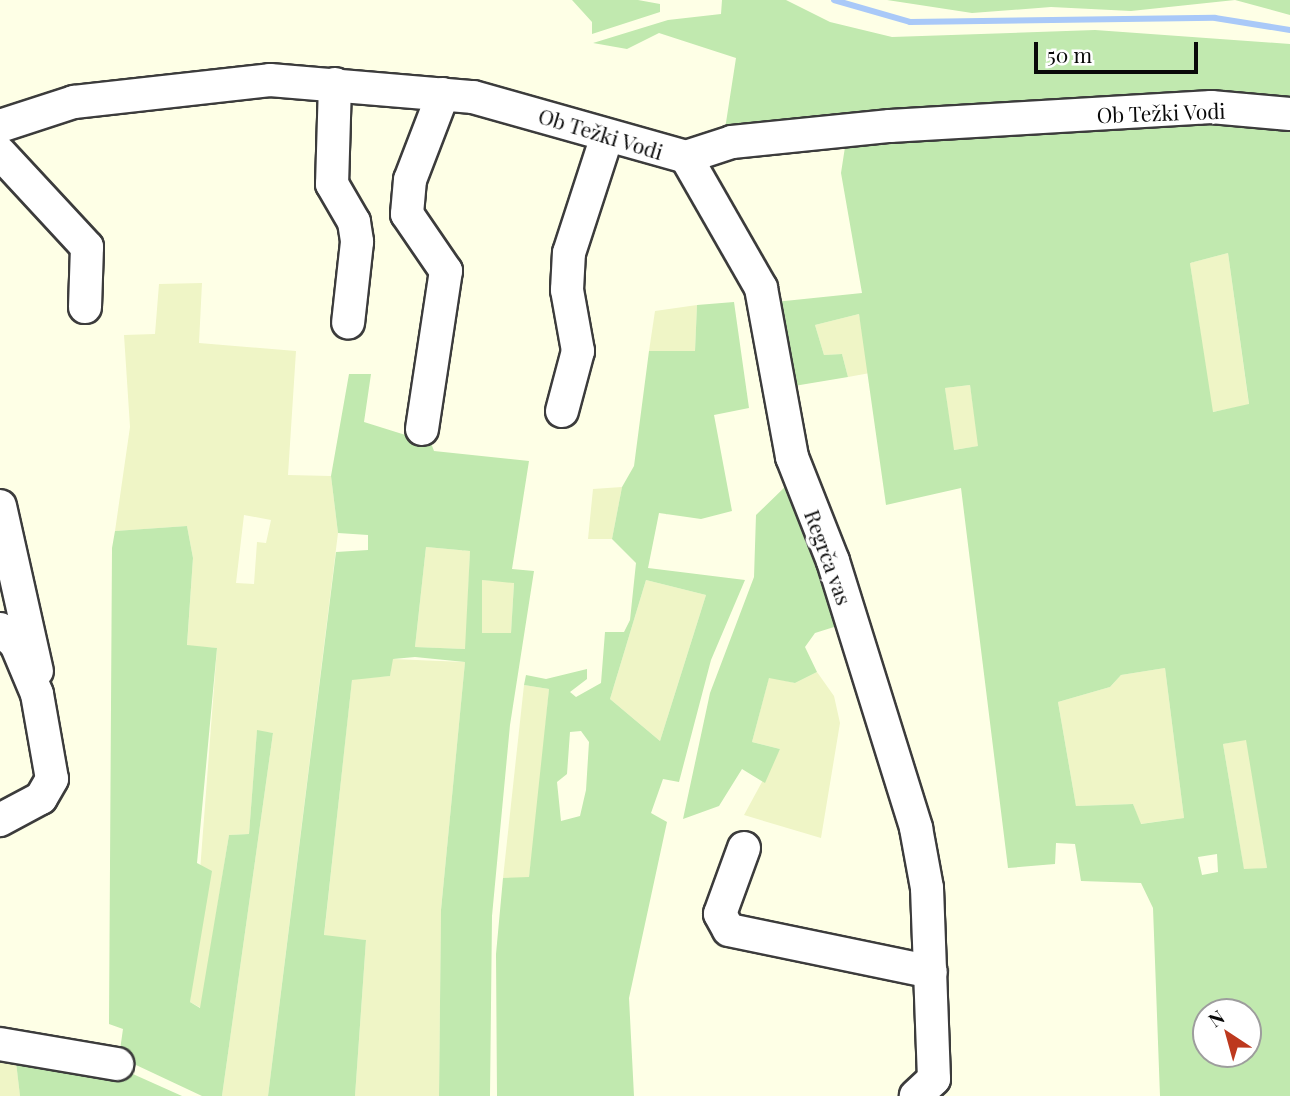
<!DOCTYPE html>
<html>
<head>
<meta charset="utf-8">
<style>
  body { margin:0 }
  #map { position:relative; width:1290px; height:1096px; overflow:hidden; background:#feffe6; font-family:"Playfair Display",serif }
  div>[style] { position:absolute }
  .farmland>* { inset:0; background:#eff5c6 }
  .green>* { inset:0; background:#c1e9af }
  .stream>* { height:6px; margin:-3px; padding:0 3px; transform-origin:3px; border-radius:3px; background:#a9c9f8 }
  .roads { filter:drop-shadow(2px 0 #3c3c3c) drop-shadow(-2px 0 #3c3c3c) drop-shadow(0 2px #3c3c3c) drop-shadow(0 -2px #3c3c3c) }
  .minor>* { height:32px; margin:-16px; padding:0 16px; transform-origin:16px; border-radius:16px; background:#fff }
  span { translate:-50% -50%; white-space:nowrap; text-align:center; line-height:1.15; -webkit-text-stroke:7px #fff; paint-order:stroke }
  .street-label { font-size:21px; color:#090909 }
  .north { position:absolute; left:1192px; top:998px; width:70px; height:70px; box-sizing:border-box; background:#fff; border:2px solid #9d9d9d; border-radius:50%; rotate:324deg; font-size:19px; font-weight:700; line-height:28px; text-align:center; color:#090909 }
  .north::after { content:''; display:block; margin:auto; width:24px; height:32px; background:#bd391e; clip-path:polygon(50% 0,100% 100%,50% 72%,0 100%) }
  .scale { position:absolute; left:1034px; top:42px; width:164px; height:32px; box-sizing:border-box; border:4px solid #090909; border-top:0; padding-left:9px; font-size:21px; line-height:24px; white-space:nowrap; color:#090909; -webkit-text-stroke:5px #fff; paint-order:stroke }
</style>
</head>
<body>
<div id="map">
  <div class="farmland">
    <i style="clip-path:polygon(1228px 253px,1249px 405px,1212px 412px,1190px 263px)"></i>
    <i style="clip-path:polygon(evenodd,202px 283px,199px 343px,296px 351px,288px 475px,331px 476px,338px 533px,268px 1096px,222px 1096px,273px 733px,257px 731px,249px 834px,229px 835px,201px 1008px,190px 1002px,217px 648px,187px 646px,193px 558px,187px 526px,115px 531px,130px 427px,124px 335px,155px 334px,159px 284px,202px 283px,244px 515px,271px 520px,266px 543px,257px 542px,254px 584px,236px 583px,244px 515px)"></i>
    <i style="clip-path:polygon(697px 305px,695px 351px,649px 351px,655px 311px)"></i>
    <i style="clip-path:polygon(859px 314px,870px 373px,848px 377px,842px 354px,824px 355px,815px 325px)"></i>
    <i style="clip-path:polygon(970px 385px,979px 446px,953px 450px,945px 388px)"></i>
    <i style="clip-path:polygon(622px 487px,612px 539px,588px 539px,593px 489px)"></i>
    <i style="clip-path:polygon(426px 547px,470px 551px,466px 649px,415px 647px)"></i>
    <i style="clip-path:polygon(482px 580px,514px 582px,511px 634px,482px 633px)"></i>
    <i style="clip-path:polygon(646px 580px,706px 595px,660px 741px,610px 699px)"></i>
    <i style="clip-path:polygon(392px 659px,465px 662px,441px 910px,439px 1096px,355px 1096px,366px 940px,324px 936px,352px 679px,390px 676px)"></i>
    <i style="clip-path:polygon(1165px 668px,1184px 818px,1140px 824px,1133px 804px,1076px 806px,1058px 702px,1110px 687px,1121px 675px)"></i>
    <i style="clip-path:polygon(817px 672px,834px 696px,840px 723px,821px 838px,744px 815px,780px 749px,752px 742px,769px 677px,795px 683px)"></i>
    <i style="clip-path:polygon(524px 685px,549px 689px,538px 808px,529px 878px,503px 878px)"></i>
    <i style="clip-path:polygon(1247px 739px,1267px 868px,1244px 870px,1223px 744px)"></i>
    <i style="clip-path:polygon(0 1044px,14px 1045px,20px 1096px,0 1096px)"></i>
  </div>
  <div class="green">
    <i style="clip-path:polygon(572px 0,638px 0,660px 4px,660px 12px,592px 34px,592px 22px)"></i>
    <i style="clip-path:polygon(722px 0,786px 0,830px 22px,892px 37px,1095px 30px,1290px 44px,1290px 101px,725px 129px,736px 58px,659px 33px,627px 49px,593px 43px,668px 20px,721px 14px)"></i>
    <i style="clip-path:polygon(887px 0,1290px 0,1290px 15px,1235px 0,1131px 11px,1051px 7px,972px 13px)"></i>
    <i style="clip-path:polygon(evenodd,1188px 123px,1290px 126px,1290px 1096px,1160px 1096px,1153px 908px,1141px 883px,1081px 881px,1075px 844px,1056px 843px,1055px 864px,1008px 868px,961px 488px,886px 505px,859px 314px,815px 325px,824px 355px,842px 354px,848px 377px,788px 387px,775px 302px,862px 293px,841px 173px,845px 147px,1188px 123px,1228px 253px,1249px 404px,1213px 412px,1190px 263px,1228px 253px,1188px 123px,970px 385px,978px 446px,954px 450px,945px 388px,970px 385px,1188px 123px,1165px 668px,1184px 818px,1141px 824px,1133px 804px,1076px 806px,1058px 702px,1110px 687px,1121px 675px,1165px 668px,1188px 123px,1246px 740px,1267px 868px,1244px 869px,1223px 744px,1246px 740px,1188px 123px,1217px 854px,1218px 872px,1202px 875px,1198px 857px,1217px 854px,1188px 123px,1206px 1012px,1248px 1012px,1248px 1054px,1206px 1054px,1206px 1012px)"></i>
    <i style="clip-path:polygon(evenodd,734px 302px,749px 408px,714px 415px,732px 511px,701px 519px,659px 513px,648px 568px,745px 580px,711px 660px,679px 782px,663px 779px,651px 813px,667px 822px,629px 998px,634px 1096px,497px 1096px,496px 954px,503px 878px,529px 877px,549px 689px,524px 685px,526px 675px,546px 679px,587px 669px,587px 679px,570px 692px,576px 697px,601px 683px,605px 632px,624px 632px,630px 620px,636px 563px,612px 539px,622px 487px,634px 466px,649px 351px,695px 351px,697px 305px,734px 302px,646px 580px,706px 595px,660px 741px,610px 699px,646px 580px,734px 302px,581px 731px,589px 742px,586px 790px,580px 816px,561px 821px,557px 782px,567px 774px,570px 732px,581px 731px)"></i>
    <i style="clip-path:polygon(evenodd,349px 374px,371px 374px,364px 422px,431px 443px,434px 451px,529px 461px,512px 569px,534px 571px,510px 725px,492px 916px,490px 1096px,439px 1096px,441px 910px,465px 662px,415px 657px,393px 659px,390px 676px,352px 680px,324px 935px,366px 940px,355px 1096px,268px 1096px,336px 552px,368px 550px,368px 535px,338px 533px,331px 476px,349px 374px,426px 547px,470px 551px,465px 649px,415px 647px,426px 547px,349px 374px,482px 580px,514px 583px,511px 633px,482px 633px,482px 580px)"></i>
    <i style="clip-path:polygon(789px 483px,837px 606px,834px 627px,815px 633px,805px 647px,817px 672px,795px 683px,769px 678px,752px 742px,780px 749px,765px 783px,742px 769px,719px 806px,683px 819px,710px 693px,754px 577px,756px 515px)"></i>
    <i style="clip-path:polygon(187px 526px,193px 558px,187px 645px,217px 648px,197px 863px,212px 871px,190px 1002px,200px 1008px,229px 835px,249px 834px,257px 730px,273px 733px,222px 1096px,202px 1096px,119px 1057px,123px 1029px,109px 1024px,112px 548px,115px 531px)"></i>
    <i style="clip-path:polygon(14px 1045px,115px 1066px,182px 1096px,20px 1096px)"></i>
  </div>
  <div class="stream">
    <i style="left:834px;top:0;width:79px;rotate:16.1deg"></i>
    <i style="left:910px;top:22px;width:305px;rotate:-0.8deg"></i>
    <i style="left:1215px;top:18px;width:76px;rotate:9.1deg"></i>
  </div>
  <div class="roads">
    <div class="minor">
      <i style="left:335px;top:84px;width:100px;rotate:91.7deg"></i>
      <i style="left:332px;top:184px;width:44px;rotate:59.9deg"></i>
      <i style="left:354px;top:222px;width:20px;rotate:81deg"></i>
      <i style="left:357px;top:242px;width:81px;rotate:96.3deg"></i>
      <i style="left:0;top:126px;width:78px;rotate:-18deg"></i>
      <i style="left:74px;top:102px;width:197px;rotate:-6.4deg"></i>
      <i style="left:270px;top:80px;width:204px;rotate:4.8deg"></i>
      <i style="left:473px;top:97px;width:221px;rotate:15.7deg"></i>
      <i style="left:686px;top:157px;width:48px;rotate:-18.1deg"></i>
      <i style="left:732px;top:142px;width:159px;rotate:-5.8deg"></i>
      <i style="left:890px;top:126px;width:322px;rotate:-3.4deg"></i>
      <i style="left:1211px;top:107px;width:79px;rotate:5.1deg"></i>
      <i style="left:0;top:153px;width:128px;rotate:47.2deg"></i>
      <i style="left:87px;top:247px;width:60px;rotate:91.9deg"></i>
      <i style="left:686px;top:157px;width:151px;rotate:60.2deg"></i>
      <i style="left:761px;top:288px;width:172px;rotate:79.6deg"></i>
      <i style="left:792px;top:457px;width:112px;rotate:68.5deg"></i>
      <i style="left:833px;top:561px;width:280px;rotate:72.7deg"></i>
      <i style="left:916px;top:828px;width:61px;rotate:79.6deg"></i>
      <i style="left:927px;top:888px;width:191px;rotate:87.9deg"></i>
      <i style="left:934px;top:1079px;width:25px;rotate:137deg"></i>
      <i style="left:562px;top:411px;width:62px;rotate:-75.1deg"></i>
      <i style="left:578px;top:351px;width:62px;rotate:-100.2deg"></i>
      <i style="left:567px;top:290px;width:37px;rotate:-87deg"></i>
      <i style="left:569px;top:253px;width:123px;rotate:-72deg"></i>
      <i style="left:422px;top:429px;width:160px;rotate:-81.4deg"></i>
      <i style="left:446px;top:271px;width:69px;rotate:-124.4deg"></i>
      <i style="left:407px;top:214px;width:34px;rotate:-85deg"></i>
      <i style="left:410px;top:180px;width:92px;rotate:-69deg"></i>
      <i style="left:0;top:506px;width:169px;rotate:77.4deg"></i>
      <i style="left:0;top:629px;width:22px;rotate:43deg"></i>
      <i style="left:16px;top:644px;width:54px;rotate:67.2deg"></i>
      <i style="left:37px;top:694px;width:86px;rotate:80deg"></i>
      <i style="left:52px;top:779px;width:22px;rotate:120deg"></i>
      <i style="left:41px;top:798px;width:47px;rotate:151.8deg"></i>
      <i style="left:744px;top:848px;width:70px;rotate:110deg"></i>
      <i style="left:720px;top:914px;width:18px;rotate:61deg"></i>
      <i style="left:729px;top:930px;width:206px;rotate:11.7deg"></i>
      <i style="left:0;top:1044px;width:119px;rotate:9.7deg"></i>
    </div>
  </div>
  <div class="street-label">
    <span style="left:1161px;top:112px;rotate:-2deg">Ob Težki Vodi</span>
    <span style="left:601px;top:133px;rotate:17deg">Ob Težki Vodi</span>
    <span style="left:829px;top:557px;rotate:70deg">Regrča vas</span>
  </div>
  <div class="north">N</div>
  <div class="scale">50 m</div>
</div>
</body>
</html>
